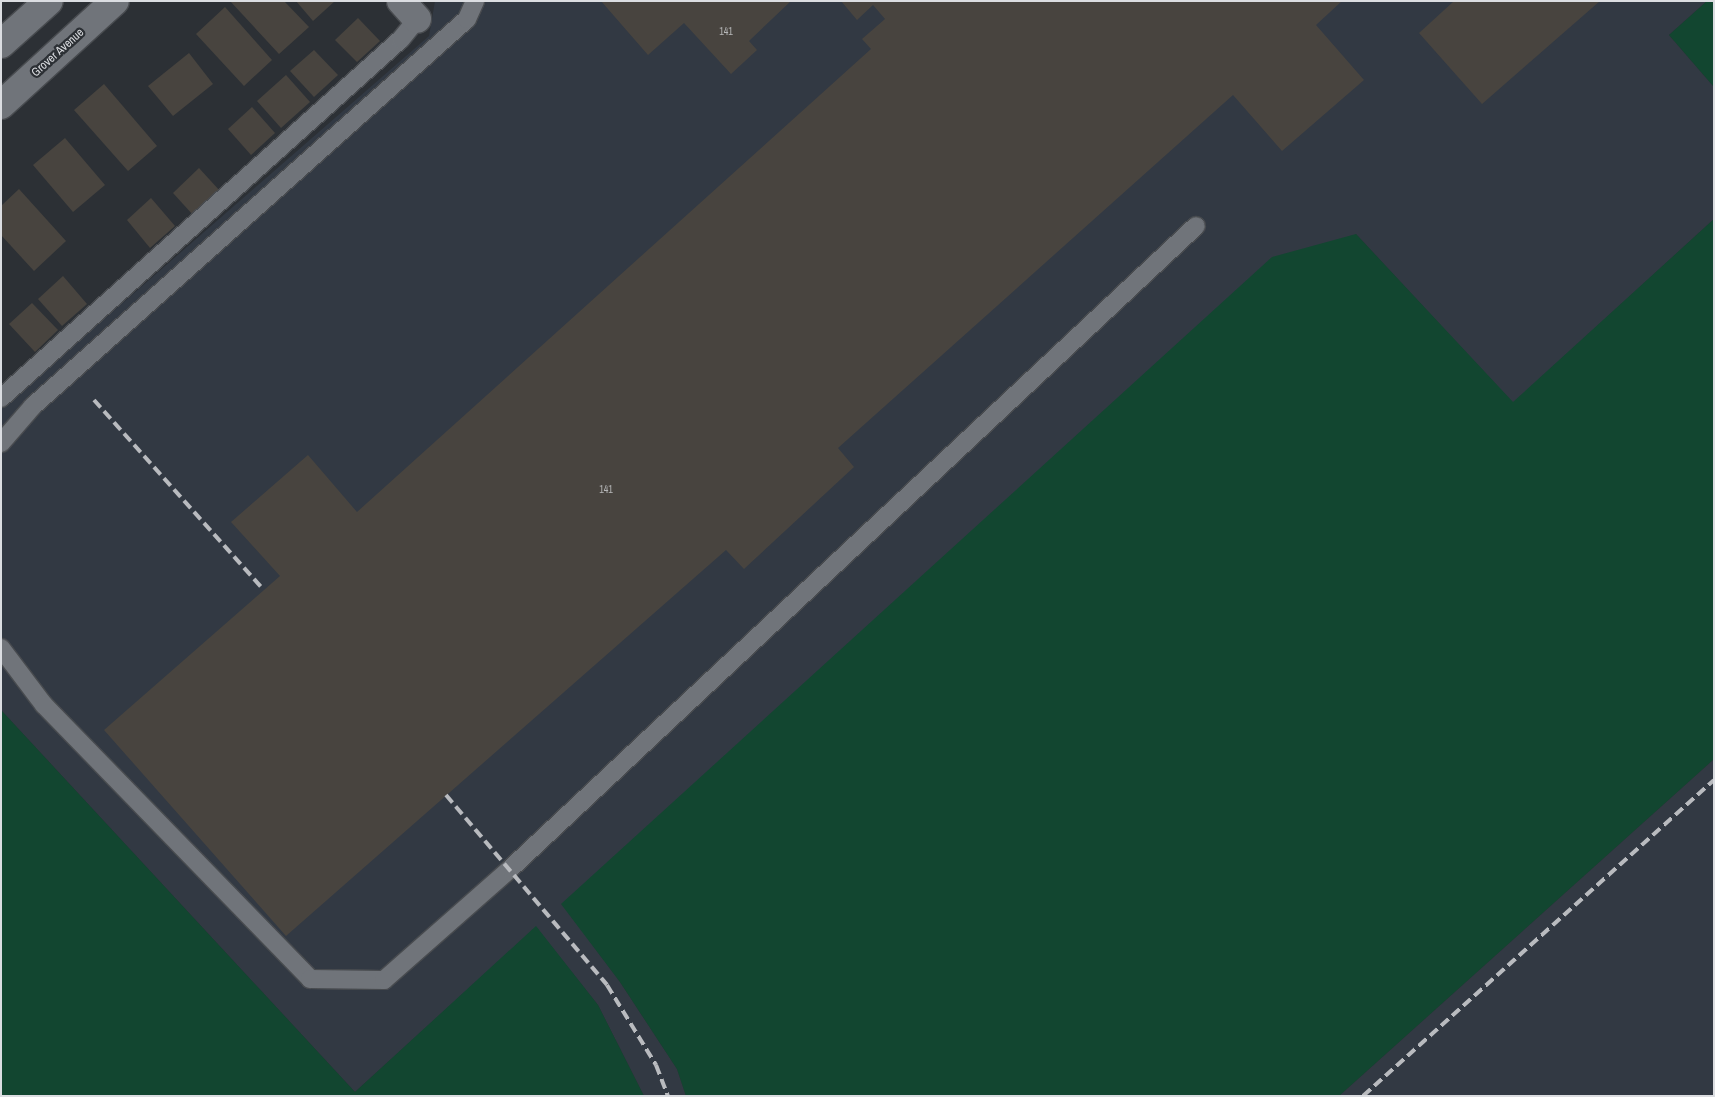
<!DOCTYPE html>
<html>
<head>
<meta charset="utf-8">
<style>
  body { margin:0 }
  #map { position:relative; width:1715px; height:1097px; overflow:hidden; background:#2c3035; font-family:"Archivo Narrow",sans-serif }
  div>[style] { position:absolute }
  .built>* { inset:0; background:#323943 }
  .green>* { inset:0; background:#124630 }
  .building>* { inset:0; background:#48443f }
  .roads { filter:drop-shadow(1px 0 #484b4f) drop-shadow(-1px 0 #484b4f) drop-shadow(0 1px #484b4f) drop-shadow(0 -1px #484b4f) }
  .lane>* { height:18px; margin:-9px; padding:0 9px; transform-origin:9px; border-radius:9px; background:#70747a }
  .street>* { height:28px; margin:-14px; padding:0 14px; transform-origin:14px; border-radius:14px; background:#70747a }
  .rail>* { height:4px; margin-top:-2px; transform-origin:0; background:repeating-linear-gradient(90deg,#b9bbbf 0 10px,transparent 0 15px) }
  span { translate:-50% -50%; white-space:nowrap; text-align:center; line-height:1.15; -webkit-text-stroke:4.5px #2c3035; paint-order:stroke }
  .number-label { font-size:10px; color:#b6b7b8 }
  .number-label span { -webkit-text-stroke-width:0 }
  .street-label { font-size:12px; color:#dbdde1 }
  .frame { position:absolute; inset:0; border:2px solid #dbdde1; pointer-events:none }
</style>
</head>
<body>
<div id="map">
  <div class="built">
    <i style="clip-path:polygon(435px 1px,1707px 1px,1669px 35px,1714px 87px,1714px 219px,1513px 403px,1356px 234px,562px 904px,620px 982px,677px 1069px,686px 1096px,644px 1096px,598px 1005px,536px 927px,355px 1092px,1px 710px,1px 409px,429px 36px)"></i>
    <i style="clip-path:polygon(1714px 759px,1714px 1096px,1339px 1096px)"></i>
  </div>
  <div class="green">
    <i style="clip-path:polygon(1707px 1px,1714px 1px,1714px 87px,1669px 35px)"></i>
    <i style="clip-path:polygon(1714px 219px,1714px 759px,1339px 1096px,686px 1096px,677px 1069px,620px 982px,561px 904px,1272px 257px,1356px 234px,1513px 402px)"></i>
    <i style="clip-path:polygon(1px 710px,355px 1092px,536px 926px,598px 1005px,644px 1096px,1px 1096px)"></i>
  </div>
  <div class="building">
    <i style="clip-path:polygon(230px 1px,284px 1px,309px 27px,279px 54px)"></i>
    <i style="clip-path:polygon(296px 1px,335px 1px,313px 21px)"></i>
    <i style="clip-path:polygon(601px 1px,791px 1px,749px 41px,757px 50px,731px 74px,684px 23px,648px 55px)"></i>
    <i style="clip-path:polygon(841px 1px,1342px 1px,1316px 25px,1364px 80px,1282px 151px,1233px 95px,838px 448px,854px 467px,744px 569px,726px 550px,286px 936px,104px 730px,280px 576px,231px 522px,308px 455px,357px 512px,871px 49px,862px 39px,885px 19px,873px 5px,857px 20px)"></i>
    <i style="clip-path:polygon(1454px 1px,1600px 1px,1482px 104px,1419px 33px)"></i>
    <i style="clip-path:polygon(225px 7px,272px 60px,244px 86px,196px 34px)"></i>
    <i style="clip-path:polygon(358px 18px,380px 41px,357px 62px,335px 40px)"></i>
    <i style="clip-path:polygon(314px 50px,338px 75px,314px 97px,290px 71px)"></i>
    <i style="clip-path:polygon(189px 53px,213px 84px,173px 116px,148px 86px)"></i>
    <i style="clip-path:polygon(286px 75px,310px 102px,281px 128px,257px 101px)"></i>
    <i style="clip-path:polygon(104px 84px,157px 146px,128px 171px,74px 110px)"></i>
    <i style="clip-path:polygon(252px 107px,275px 133px,251px 155px,228px 129px)"></i>
    <i style="clip-path:polygon(65px 138px,105px 185px,73px 212px,33px 165px)"></i>
    <i style="clip-path:polygon(199px 168px,220px 191px,193px 215px,173px 193px)"></i>
    <i style="clip-path:polygon(19px 189px,66px 241px,34px 271px,1px 235px,1px 206px)"></i>
    <i style="clip-path:polygon(151px 198px,175px 226px,150px 248px,127px 220px)"></i>
    <i style="clip-path:polygon(63px 276px,87px 304px,62px 326px,38px 299px)"></i>
    <i style="clip-path:polygon(32px 303px,58px 330px,35px 352px,9px 324px)"></i>
  </div>
  <div class="roads">
    <div class="lane">
      <i style="left:1px;top:398px;width:537px;rotate:-41.91deg"></i>
      <i style="left:401px;top:39px;width:26px;rotate:-51deg"></i>
      <i style="left:1px;top:443px;width:49px;rotate:-49.1deg"></i>
      <i style="left:33px;top:406px;width:581px;rotate:-41.72deg"></i>
      <i style="left:467px;top:19px;width:20px;rotate:-66deg"></i>
      <i style="left:1px;top:648px;width:71px;rotate:53deg"></i>
      <i style="left:44px;top:705px;width:382px;rotate:45.8deg"></i>
      <i style="left:310px;top:979px;width:74px;rotate:0.8deg"></i>
      <i style="left:384px;top:980px;width:168px;rotate:-41.4deg"></i>
      <i style="left:510px;top:869px;width:940px;rotate:-43.15deg"></i>
    </div>
    <div class="street">
      <i style="left:401px;top:1px;width:24px;rotate:48deg"></i>
      <i style="left:1px;top:44px;width:64px;rotate:-41.9deg"></i>
      <i style="left:1px;top:105px;width:154px;rotate:-42.4deg"></i>
    </div>
  </div>
  <div class="rail">
    <i style="left:94px;top:400px;width:255px;rotate:48.2deg"></i>
    <i style="left:446px;top:795px;width:249px;rotate:49.7deg"></i>
    <i style="left:607px;top:985px;width:94px;rotate:58.5deg"></i>
    <i style="left:656px;top:1065px;width:33px;rotate:69deg"></i>
    <i style="left:1363px;top:1096px;width:472px;rotate:-42deg"></i>
  </div>
  <div class="number-label">
    <span style="left:726px;top:32px">141</span>
    <span style="left:606px;top:490px">141</span>
  </div>
  <div class="street-label">
    <span style="left:58px;top:53px;rotate:-42deg">Grover Avenue</span>
  </div>
  <div class="frame"></div>
</div>
</body>
</html>
